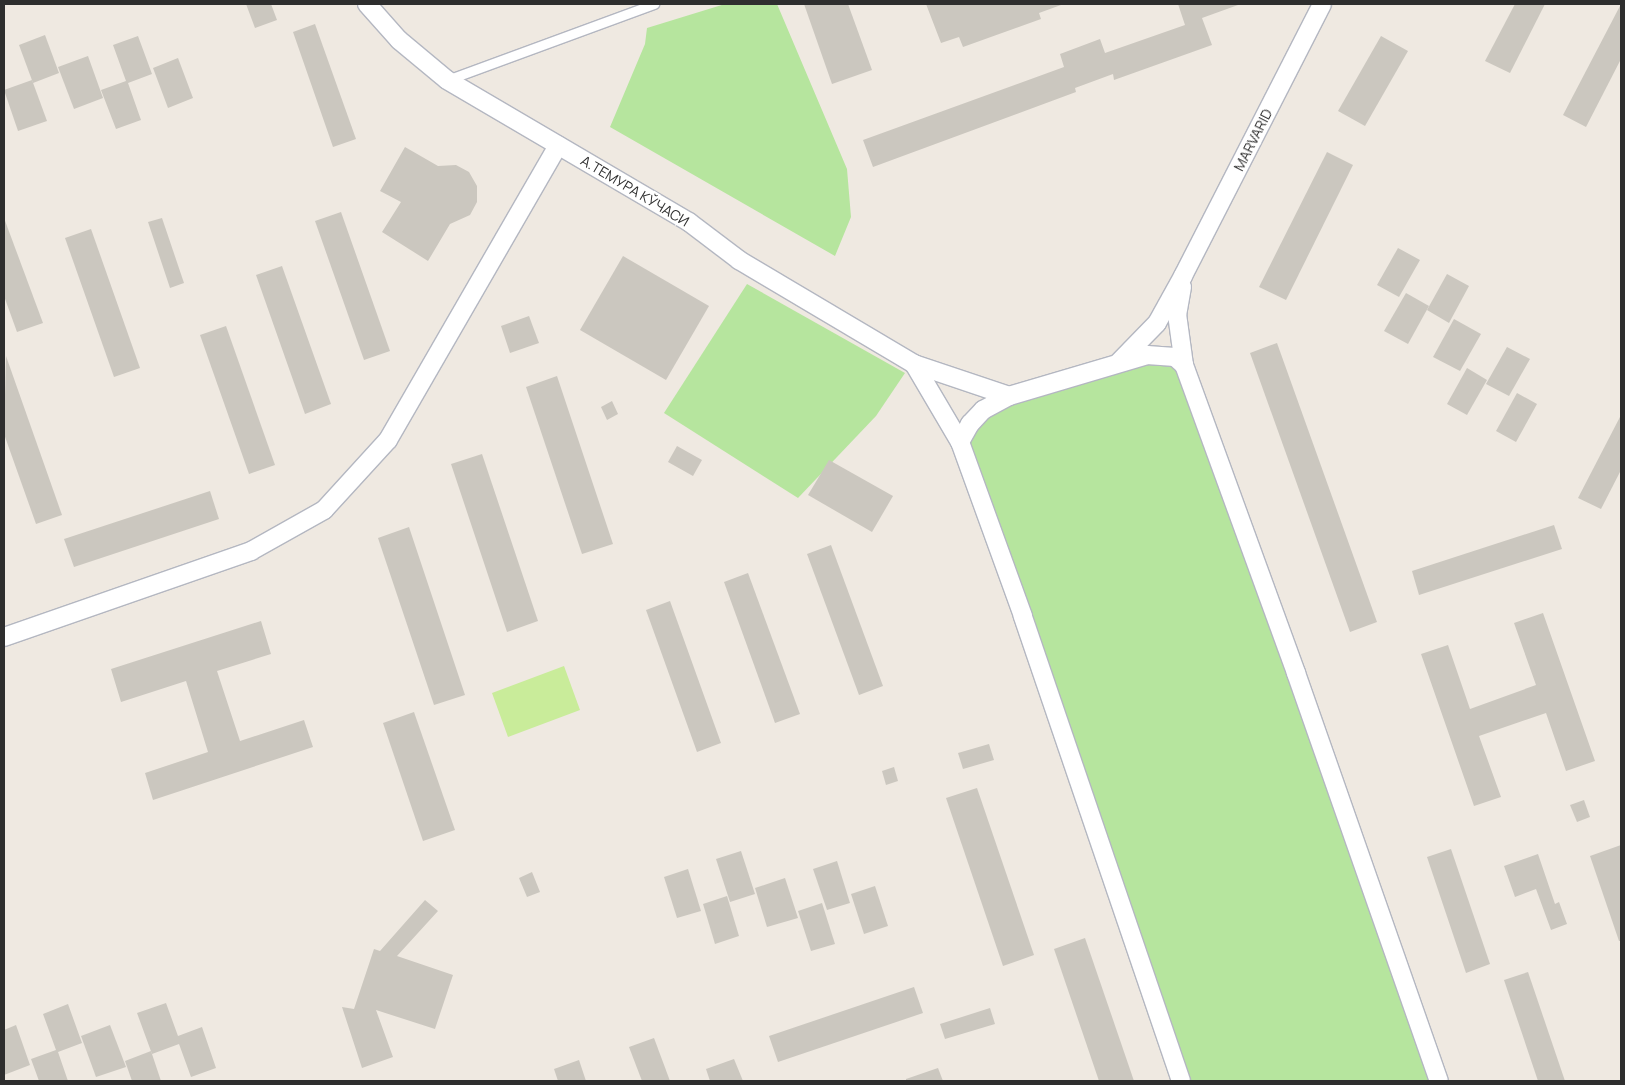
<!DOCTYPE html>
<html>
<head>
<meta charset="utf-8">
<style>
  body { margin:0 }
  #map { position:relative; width:1625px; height:1085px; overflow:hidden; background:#efe9e1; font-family:Manrope,sans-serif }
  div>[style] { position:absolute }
  .green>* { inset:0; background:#b6e59e }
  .pitch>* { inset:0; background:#c9ec9a }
  .building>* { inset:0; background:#cbc7bf }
  .roads { filter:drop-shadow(1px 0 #b4b7c1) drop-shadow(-1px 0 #b4b7c1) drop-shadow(0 1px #b4b7c1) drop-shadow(0 -1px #b4b7c1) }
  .lane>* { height:9px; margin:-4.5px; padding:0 4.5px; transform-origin:4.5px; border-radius:4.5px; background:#fff }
  .street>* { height:18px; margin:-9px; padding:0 9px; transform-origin:9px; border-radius:9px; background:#fff }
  span { translate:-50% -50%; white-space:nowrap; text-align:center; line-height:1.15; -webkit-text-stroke:4px #fff; paint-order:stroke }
  .street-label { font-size:14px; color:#2e2e2e }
  .frame { position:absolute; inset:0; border:5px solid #2e2e2e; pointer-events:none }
</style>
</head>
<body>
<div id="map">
  <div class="green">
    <i style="clip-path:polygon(725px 4px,777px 4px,847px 169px,851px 217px,835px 256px,610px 127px,645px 44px,647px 28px)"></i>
    <i style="clip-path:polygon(747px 284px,905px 373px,876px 416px,798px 498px,664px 413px)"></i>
    <i style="clip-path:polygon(1175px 357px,1439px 1081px,1181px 1081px,960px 442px,1009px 396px)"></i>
  </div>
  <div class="pitch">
    <i style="clip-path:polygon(564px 666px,580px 710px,508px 737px,492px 693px)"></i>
  </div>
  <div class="building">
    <i style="clip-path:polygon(246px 4px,271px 4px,277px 20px,255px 28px)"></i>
    <i style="clip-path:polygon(804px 4px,848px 4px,872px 70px,832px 84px)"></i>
    <i style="clip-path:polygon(926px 4px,1060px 4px,1061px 5px,1039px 13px,1041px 19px,963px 47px,959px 37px,941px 43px)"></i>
    <i style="clip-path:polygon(1178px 4px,1238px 5px,1202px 18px,1212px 45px,1114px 80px,1113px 74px,1075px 88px,1076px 92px,873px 167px,863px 140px,1064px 67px,1060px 54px,1100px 39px,1105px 53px,1185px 25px)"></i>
    <i style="clip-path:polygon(1515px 4px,1545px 4px,1510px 73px,1485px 61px)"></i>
    <i style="clip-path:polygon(1621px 4px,1621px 59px,1586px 127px,1563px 115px)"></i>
    <i style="clip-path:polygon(315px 24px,356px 139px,333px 147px,293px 32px)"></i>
    <i style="clip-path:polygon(45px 35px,59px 73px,33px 83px,19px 45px)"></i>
    <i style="clip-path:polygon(138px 36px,152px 74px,128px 83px,141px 120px,116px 129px,101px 90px,126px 81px,113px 45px)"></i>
    <i style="clip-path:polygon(1381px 36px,1408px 51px,1365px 126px,1338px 111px)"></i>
    <i style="clip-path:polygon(88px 56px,103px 98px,74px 109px,58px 67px)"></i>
    <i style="clip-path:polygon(178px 58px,193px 98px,168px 108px,153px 68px)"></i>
    <i style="clip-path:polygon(32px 80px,47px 121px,18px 131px,4px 90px)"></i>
    <i style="clip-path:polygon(405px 147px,438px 166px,456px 165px,469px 172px,477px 186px,477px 202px,470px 215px,450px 224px,428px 261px,382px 232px,401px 202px,380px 191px)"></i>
    <i style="clip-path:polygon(1327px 152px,1353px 165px,1286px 300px,1259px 287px)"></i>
    <i style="clip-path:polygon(341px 212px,390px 351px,364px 360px,315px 221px)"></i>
    <i style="clip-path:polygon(4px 218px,43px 323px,17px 332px,4px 296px)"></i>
    <i style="clip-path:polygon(162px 218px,184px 283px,170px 288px,148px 222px)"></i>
    <i style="clip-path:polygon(91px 229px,140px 368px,114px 377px,65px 238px)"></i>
    <i style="clip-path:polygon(1398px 248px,1420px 260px,1399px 297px,1377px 285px)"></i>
    <i style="clip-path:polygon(623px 256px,709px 306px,666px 380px,580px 330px)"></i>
    <i style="clip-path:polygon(282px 266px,331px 404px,305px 414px,256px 275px)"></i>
    <i style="clip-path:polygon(1447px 274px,1469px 286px,1449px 323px,1427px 310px)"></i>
    <i style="clip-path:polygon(1406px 293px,1429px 306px,1408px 344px,1384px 331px)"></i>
    <i style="clip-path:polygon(529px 316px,539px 343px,510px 353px,501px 326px)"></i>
    <i style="clip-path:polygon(1454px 319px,1481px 334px,1460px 371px,1433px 357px)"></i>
    <i style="clip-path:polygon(226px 326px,275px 465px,249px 474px,200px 335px)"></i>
    <i style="clip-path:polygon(1277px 343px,1377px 622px,1350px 632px,1250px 353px)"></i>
    <i style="clip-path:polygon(1507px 347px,1530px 359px,1509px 396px,1486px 384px)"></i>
    <i style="clip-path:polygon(6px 356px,62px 515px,36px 524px,4px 434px)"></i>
    <i style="clip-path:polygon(1467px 368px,1487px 380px,1467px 415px,1447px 404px)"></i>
    <i style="clip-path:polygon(557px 376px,613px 544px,582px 554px,526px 387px)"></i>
    <i style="clip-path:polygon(1517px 393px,1537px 404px,1516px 442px,1496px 431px)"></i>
    <i style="clip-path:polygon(612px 401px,618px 414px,607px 420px,601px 407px)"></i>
    <i style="clip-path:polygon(1621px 415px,1621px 470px,1601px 509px,1578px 498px)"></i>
    <i style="clip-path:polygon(677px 446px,702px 460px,693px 476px,668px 462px)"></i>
    <i style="clip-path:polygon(482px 454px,538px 621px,507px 632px,451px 464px)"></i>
    <i style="clip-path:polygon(829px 460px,893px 496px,872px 532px,808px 495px)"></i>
    <i style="clip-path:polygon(210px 491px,219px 519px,74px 567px,64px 539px)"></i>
    <i style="clip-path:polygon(1554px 525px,1562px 549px,1419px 595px,1412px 571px)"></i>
    <i style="clip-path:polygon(409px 527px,465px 695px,434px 705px,378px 538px)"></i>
    <i style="clip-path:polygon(831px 545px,883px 686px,859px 695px,807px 554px)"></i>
    <i style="clip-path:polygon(748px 573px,800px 714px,775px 723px,724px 582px)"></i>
    <i style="clip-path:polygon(670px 601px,721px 743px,697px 752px,646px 610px)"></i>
    <i style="clip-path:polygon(1543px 613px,1595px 761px,1566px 771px,1546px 713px,1479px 736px,1501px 797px,1474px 806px,1421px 654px,1448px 645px,1470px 709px,1536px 685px,1514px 623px)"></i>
    <i style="clip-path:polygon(261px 621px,271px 654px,217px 671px,240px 741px,304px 720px,313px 747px,153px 800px,145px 773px,208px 752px,186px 681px,121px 702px,111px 669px)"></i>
    <i style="clip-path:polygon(414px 712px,455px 830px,423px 841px,383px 723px)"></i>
    <i style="clip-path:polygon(989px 744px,994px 760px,963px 769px,958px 753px)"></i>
    <i style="clip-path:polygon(894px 767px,898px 781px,886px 785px,882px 771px)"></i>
    <i style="clip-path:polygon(977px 788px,1034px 955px,1003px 966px,946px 798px)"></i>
    <i style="clip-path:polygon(1584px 800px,1590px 817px,1577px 822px,1570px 805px)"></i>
    <i style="clip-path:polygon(1621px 845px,1621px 941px,1619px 941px,1590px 856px)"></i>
    <i style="clip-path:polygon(1451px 849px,1490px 964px,1466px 973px,1427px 857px)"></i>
    <i style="clip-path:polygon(741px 851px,755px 894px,730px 902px,716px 859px)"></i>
    <i style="clip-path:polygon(1538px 854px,1555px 904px,1559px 902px,1567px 924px,1551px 930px,1536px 889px,1515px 897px,1504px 866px)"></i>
    <i style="clip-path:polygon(837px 861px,850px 903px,827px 910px,813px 869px)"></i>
    <i style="clip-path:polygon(688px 869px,701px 911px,677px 918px,664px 877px)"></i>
    <i style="clip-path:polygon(532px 872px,540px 892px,527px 897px,519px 878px)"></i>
    <i style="clip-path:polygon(785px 878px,798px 918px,767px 927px,755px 888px)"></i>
    <i style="clip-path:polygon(875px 886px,888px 926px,864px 934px,851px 894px)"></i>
    <i style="clip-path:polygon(727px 896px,739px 936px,715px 944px,703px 904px)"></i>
    <i style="clip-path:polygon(425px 900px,438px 911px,397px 956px,453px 975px,435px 1029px,376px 1010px,393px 1057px,362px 1068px,342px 1007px,354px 1009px,374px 949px,380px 951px)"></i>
    <i style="clip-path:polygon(822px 903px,835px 944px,811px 951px,798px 911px)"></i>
    <i style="clip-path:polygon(1085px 938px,1134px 1081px,1099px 1081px,1054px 949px)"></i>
    <i style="clip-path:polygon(1528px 972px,1565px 1081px,1538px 1081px,1504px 980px)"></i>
    <i style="clip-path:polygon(914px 987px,923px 1013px,778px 1062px,769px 1036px)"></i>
    <i style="clip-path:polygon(166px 1003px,178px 1036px,202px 1027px,216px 1068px,191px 1077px,179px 1044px,152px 1054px,137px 1013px)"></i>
    <i style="clip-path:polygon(68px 1004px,82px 1043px,58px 1052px,68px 1081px,39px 1081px,31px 1059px,56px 1050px,43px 1014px)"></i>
    <i style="clip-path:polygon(990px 1008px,995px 1024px,945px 1039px,940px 1024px)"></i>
    <i style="clip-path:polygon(16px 1025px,30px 1065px,4px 1075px,4px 1030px)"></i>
    <i style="clip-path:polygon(110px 1025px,126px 1067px,96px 1077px,81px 1036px)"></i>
    <i style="clip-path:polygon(654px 1038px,670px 1081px,642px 1081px,629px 1047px)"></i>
    <i style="clip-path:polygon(151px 1051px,161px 1081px,132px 1081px,125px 1061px)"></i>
    <i style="clip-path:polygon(734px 1059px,743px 1081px,710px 1081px,706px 1069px)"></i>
    <i style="clip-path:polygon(579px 1060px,586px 1081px,558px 1081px,554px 1069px)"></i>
    <i style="clip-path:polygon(938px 1068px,943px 1081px,906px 1081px,906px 1079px)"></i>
  </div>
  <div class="roads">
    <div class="lane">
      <i style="left:447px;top:80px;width:221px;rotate:-20.2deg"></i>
    </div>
    <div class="street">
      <i style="left:367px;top:4px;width:48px;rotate:48.4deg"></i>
      <i style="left:399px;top:40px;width:62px;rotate:39.8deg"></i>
      <i style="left:447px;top:80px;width:281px;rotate:30.4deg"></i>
      <i style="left:689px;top:222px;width:63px;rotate:37.2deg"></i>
      <i style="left:739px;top:260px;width:204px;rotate:30.7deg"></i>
      <i style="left:914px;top:364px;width:100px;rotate:18.6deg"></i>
      <i style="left:1182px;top:287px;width:27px;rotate:100deg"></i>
      <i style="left:1177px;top:314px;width:51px;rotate:82.2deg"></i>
      <i style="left:1119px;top:362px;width:54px;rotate:-45.7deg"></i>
      <i style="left:1157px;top:323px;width:54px;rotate:-61deg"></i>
      <i style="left:1183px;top:276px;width:305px;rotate:-62.9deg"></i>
      <i style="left:914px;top:364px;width:91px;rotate:59.5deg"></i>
      <i style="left:4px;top:637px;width:262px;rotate:-19.2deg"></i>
      <i style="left:251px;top:551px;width:84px;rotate:-29.3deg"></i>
      <i style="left:324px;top:510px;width:95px;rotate:-47.6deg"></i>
      <i style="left:388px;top:440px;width:340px;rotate:-60deg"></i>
      <i style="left:1181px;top:1081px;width:491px;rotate:-108.8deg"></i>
      <i style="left:1023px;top:616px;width:185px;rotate:-109.9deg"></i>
      <i style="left:960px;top:442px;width:21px;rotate:-61deg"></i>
      <i style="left:970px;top:424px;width:19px;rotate:-47deg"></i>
      <i style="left:983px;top:410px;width:30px;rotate:-28deg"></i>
      <i style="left:1009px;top:396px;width:144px;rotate:-16.5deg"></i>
      <i style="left:1147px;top:355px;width:28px;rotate:4deg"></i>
      <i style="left:1175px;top:357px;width:12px;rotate:42deg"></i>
      <i style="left:1184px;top:365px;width:328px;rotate:70deg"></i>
      <i style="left:1296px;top:673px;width:432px;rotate:70.7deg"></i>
    </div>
  </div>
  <div class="street-label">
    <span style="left:1253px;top:140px;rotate:-63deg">MARVARID</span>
    <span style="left:635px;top:191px;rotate:31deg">А.ТЕМУРА КЎЧАСИ</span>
  </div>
  <div class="frame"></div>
</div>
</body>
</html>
